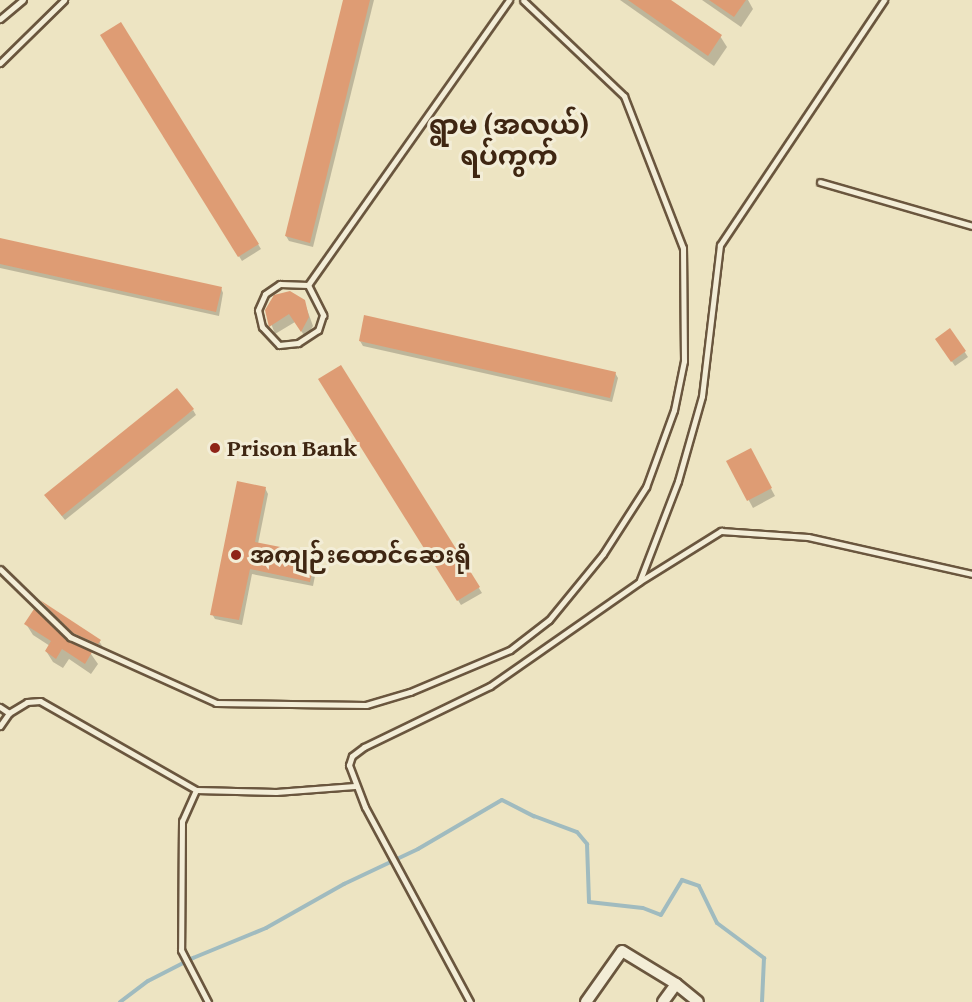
<!DOCTYPE html>
<html>
<head>
<meta charset="utf-8">
<style>
  body { margin:0 }
  #map { position:relative; width:972px; height:1002px; overflow:hidden; background:#ede4c2; font-family:"Gentium Book Plus","Noto Sans Myanmar",serif }
  div>[style] { position:absolute }
  .shadow>* { inset:0; background:#0003 }
  .stream>* { height:4px; margin:-2px; padding:0 2px; transform-origin:2px; border-radius:2px; background:#a0bbbf }
  .building>* { inset:0; background:#de9c74 }
  .roads { filter:drop-shadow(2px 0 #6a563e) drop-shadow(-2px 0 #6a563e) drop-shadow(0 2px #6a563e) drop-shadow(0 -2px #6a563e) }
  .service>* { height:5px; margin:-2.5px; padding:0 2.5px; transform-origin:2.5px; border-radius:2.5px; background:#f3edd7 }
  .minor>* { height:10px; margin:-5px; padding:0 5px; transform-origin:5px; border-radius:5px; background:#f3edd7 }
  .dots>* { width:16px; height:16px; translate:-50% -50%; box-sizing:border-box; border:3px solid #f3edd7; border-radius:50% }
  span { translate:-50% -50%; white-space:nowrap; text-align:center; line-height:1.15; -webkit-text-stroke:6px #f3edd7; paint-order:stroke }
  .poi-label { font-size:24px; color:#3f2612; font-weight:700 }
  .left { translate:0 -50%; text-align:left }
  .quarter-label { font-size:27px; color:#3f2612; font-weight:700 }
</style>
</head>
<body>
<div id="map">
  <div class="shadow">
    <i style="clip-path:polygon(345px 0,374px 0,313px 247px,289px 241px,286px 236px)"></i>
    <i style="clip-path:polygon(620px 0,668px 0,720px 36px,727px 47px,714px 66px)"></i>
    <i style="clip-path:polygon(702px 0,748px 0,753px 9px,741px 27px)"></i>
    <i style="clip-path:polygon(120px 24px,261px 249px,242px 261px,102px 36px)"></i>
    <i style="clip-path:polygon(0 239px,221px 288px,223px 293px,219px 316px,0 268px)"></i>
    <i style="clip-path:polygon(304px 301px,313px 326px,306px 338px,295px 322px,275px 334px,266px 310px)"></i>
    <i style="clip-path:polygon(950px 330px,968px 357px,955px 366px,940px 344px)"></i>
    <i style="clip-path:polygon(360px 341px,615px 373px,618px 378px,612px 402px,363px 346px)"></i>
    <i style="clip-path:polygon(341px 367px,482px 593px,461px 605px,320px 379px)"></i>
    <i style="clip-path:polygon(193px 410px,196px 415px,65px 520px,49px 500px)"></i>
    <i style="clip-path:polygon(750px 450px,775px 496px,753px 508px,728px 462px)"></i>
    <i style="clip-path:polygon(265px 488px,268px 494px,258px 544px,315px 556px,318px 561px,313px 586px,252px 574px,242px 625px,215px 619px,212px 614px)"></i>
    <i style="clip-path:polygon(evenodd,45px 605px,99px 641px,106px 652px,81px 644px,45px 605px,58px 620px,62px 620px,79px 637px,77px 639px,58px 620px)"></i>
    <i style="clip-path:polygon(26px 624px,91px 654px,98px 664px,91px 674px,69px 659px,63px 668px,53px 662px,46px 651px,50px 646px,33px 635px)"></i>
  </div>
  <div class="stream">
    <i style="left:120px;top:1002px;width:35px;rotate:-37deg"></i>
    <i style="left:148px;top:981px;width:51px;rotate:-27.1deg"></i>
    <i style="left:193px;top:958px;width:79px;rotate:-22.3deg"></i>
    <i style="left:266px;top:928px;width:90px;rotate:-29.4deg"></i>
    <i style="left:344px;top:884px;width:82px;rotate:-25.3deg"></i>
    <i style="left:418px;top:849px;width:97px;rotate:-30.3deg"></i>
    <i style="left:502px;top:800px;width:36px;rotate:27deg"></i>
    <i style="left:534px;top:816px;width:46px;rotate:20.4deg"></i>
    <i style="left:577px;top:832px;width:16px;rotate:50deg"></i>
    <i style="left:587px;top:844px;width:58px;rotate:88deg"></i>
    <i style="left:589px;top:902px;width:54px;rotate:6.3deg"></i>
    <i style="left:643px;top:908px;width:19px;rotate:21deg"></i>
    <i style="left:661px;top:915px;width:41px;rotate:-59deg"></i>
    <i style="left:682px;top:880px;width:18px;rotate:19deg"></i>
    <i style="left:699px;top:886px;width:41px;rotate:64.1deg"></i>
    <i style="left:717px;top:923px;width:59px;rotate:36.7deg"></i>
    <i style="left:764px;top:958px;width:44px;rotate:92.6deg"></i>
  </div>
  <div class="building">
    <i style="clip-path:polygon(343px 0,370px 0,310px 243px,285px 236px)"></i>
    <i style="clip-path:polygon(628px 0,671px 0,722px 35px,708px 56px)"></i>
    <i style="clip-path:polygon(709px 0,746px 0,734px 17px)"></i>
    <i style="clip-path:polygon(121px 22px,259px 244px,238px 257px,100px 35px)"></i>
    <i style="clip-path:polygon(0 238px,222px 287px,216px 312px,0 264px)"></i>
    <i style="clip-path:polygon(290px 291px,305px 300px,309px 317px,301px 332px,289px 314px,269px 327px,265px 310px,274px 295px)"></i>
    <i style="clip-path:polygon(364px 315px,616px 372px,610px 398px,359px 341px)"></i>
    <i style="clip-path:polygon(950px 328px,966px 351px,951px 362px,935px 339px)"></i>
    <i style="clip-path:polygon(341px 365px,480px 587px,457px 601px,318px 379px)"></i>
    <i style="clip-path:polygon(177px 388px,194px 409px,62px 516px,44px 495px)"></i>
    <i style="clip-path:polygon(751px 448px,772px 488px,747px 501px,726px 461px)"></i>
    <i style="clip-path:polygon(237px 481px,266px 487px,255px 542px,316px 554px,310px 582px,250px 569px,239px 620px,210px 615px)"></i>
    <i style="clip-path:polygon(40px 600px,101px 640px,98px 644px,73px 633px)"></i>
    <i style="clip-path:polygon(34px 609px,67px 641px,92px 652px,85px 664px,62px 649px,56px 659px,45px 651px,51px 641px,24px 624px)"></i>
  </div>
  <div class="roads">
    <div class="service">
      <i style="left:0;top:19px;width:30px;rotate:-40deg"></i>
      <i style="left:0;top:63px;width:90px;rotate:-44.5deg"></i>
      <i style="left:820px;top:182px;width:158px;rotate:16.1deg"></i>
      <i style="left:280px;top:284px;width:28px;rotate:2deg"></i>
      <i style="left:308px;top:285px;width:34px;rotate:63deg"></i>
      <i style="left:323px;top:315px;width:16px;rotate:108deg"></i>
      <i style="left:318px;top:330px;width:24px;rotate:147deg"></i>
      <i style="left:298px;top:343px;width:19px;rotate:174deg"></i>
      <i style="left:279px;top:345px;width:25px;rotate:-133deg"></i>
      <i style="left:262px;top:327px;width:17px;rotate:-103deg"></i>
      <i style="left:258px;top:310px;width:17px;rotate:-66deg"></i>
      <i style="left:265px;top:294px;width:18px;rotate:-34deg"></i>
      <i style="left:308px;top:285px;width:349px;rotate:-54.8deg"></i>
      <i style="left:0;top:569px;width:98px;rotate:44.2deg"></i>
      <i style="left:70px;top:637px;width:160px;rotate:24.3deg"></i>
      <i style="left:216px;top:703px;width:150px;rotate:0.8deg"></i>
      <i style="left:366px;top:705px;width:46px;rotate:-16.5deg"></i>
      <i style="left:410px;top:692px;width:108px;rotate:-22.8deg"></i>
      <i style="left:510px;top:650px;width:49px;rotate:-37.6deg"></i>
      <i style="left:549px;top:620px;width:85px;rotate:-50.7deg"></i>
      <i style="left:603px;top:554px;width:80px;rotate:-57.3deg"></i>
      <i style="left:646px;top:487px;width:82px;rotate:-70deg"></i>
      <i style="left:674px;top:410px;width:50px;rotate:-78.5deg"></i>
      <i style="left:684px;top:361px;width:113px;rotate:-90.5deg"></i>
      <i style="left:683px;top:248px;width:163px;rotate:-111.2deg"></i>
      <i style="left:624px;top:96px;width:139px;rotate:-136.5deg"></i>
      <i style="left:640px;top:580px;width:106px;rotate:-69deg"></i>
      <i style="left:678px;top:481px;width:88px;rotate:-74.2deg"></i>
      <i style="left:702px;top:396px;width:152px;rotate:-83.2deg"></i>
      <i style="left:720px;top:245px;width:295px;rotate:-56.2deg"></i>
      <i style="left:0;top:707px;width:11px;rotate:34deg"></i>
      <i style="left:0;top:726px;width:16px;rotate:-55deg"></i>
      <i style="left:9px;top:713px;width:21px;rotate:-31deg"></i>
      <i style="left:27px;top:702px;width:13px;rotate:-4deg"></i>
      <i style="left:40px;top:701px;width:180px;rotate:29.7deg"></i>
      <i style="left:196px;top:790px;width:80px;rotate:1.4deg"></i>
      <i style="left:276px;top:792px;width:79px;rotate:-4.3deg"></i>
      <i style="left:196px;top:790px;width:34px;rotate:114deg"></i>
      <i style="left:182px;top:821px;width:129px;rotate:90.4deg"></i>
      <i style="left:181px;top:950px;width:59px;rotate:62.6deg"></i>
      <i style="left:470px;top:1002px;width:221px;rotate:-118.3deg"></i>
      <i style="left:365px;top:807px;width:45px;rotate:-110.9deg"></i>
      <i style="left:349px;top:765px;width:9px;rotate:-72deg"></i>
      <i style="left:352px;top:756px;width:15px;rotate:-37deg"></i>
      <i style="left:364px;top:747px;width:140px;rotate:-25.8deg"></i>
      <i style="left:490px;top:686px;width:182px;rotate:-34.9deg"></i>
      <i style="left:639px;top:582px;width:97px;rotate:-31.9deg"></i>
      <i style="left:721px;top:531px;width:87px;rotate:3.9deg"></i>
      <i style="left:808px;top:537px;width:168px;rotate:12.7deg"></i>
    </div>
    <div class="minor">
      <i style="left:586px;top:1002px;width:62px;rotate:-54.8deg"></i>
      <i style="left:622px;top:951px;width:63px;rotate:31.4deg"></i>
      <i style="left:676px;top:984px;width:28px;rotate:39deg"></i>
      <i style="left:663px;top:1002px;width:22px;rotate:-54deg"></i>
    </div>
  </div>
  <div class="dots">
    <i style="left:215px;top:448px;background:#8f2418"></i>
    <i style="left:236px;top:555px;background:#8f2418"></i>
  </div>
  <div class="poi-label">
    <span class="left" style="left:227px;top:448px">Prison Bank</span>
    <span class="left" style="left:250px;top:555px">အကျဉ်းထောင်ဆေးရုံ</span>
  </div>
  <div class="quarter-label">
    <span style="left:509px;top:140px">ရွာမ (အလယ်)<br>ရပ်ကွက်</span>
  </div>
</div>
</body>
</html>
